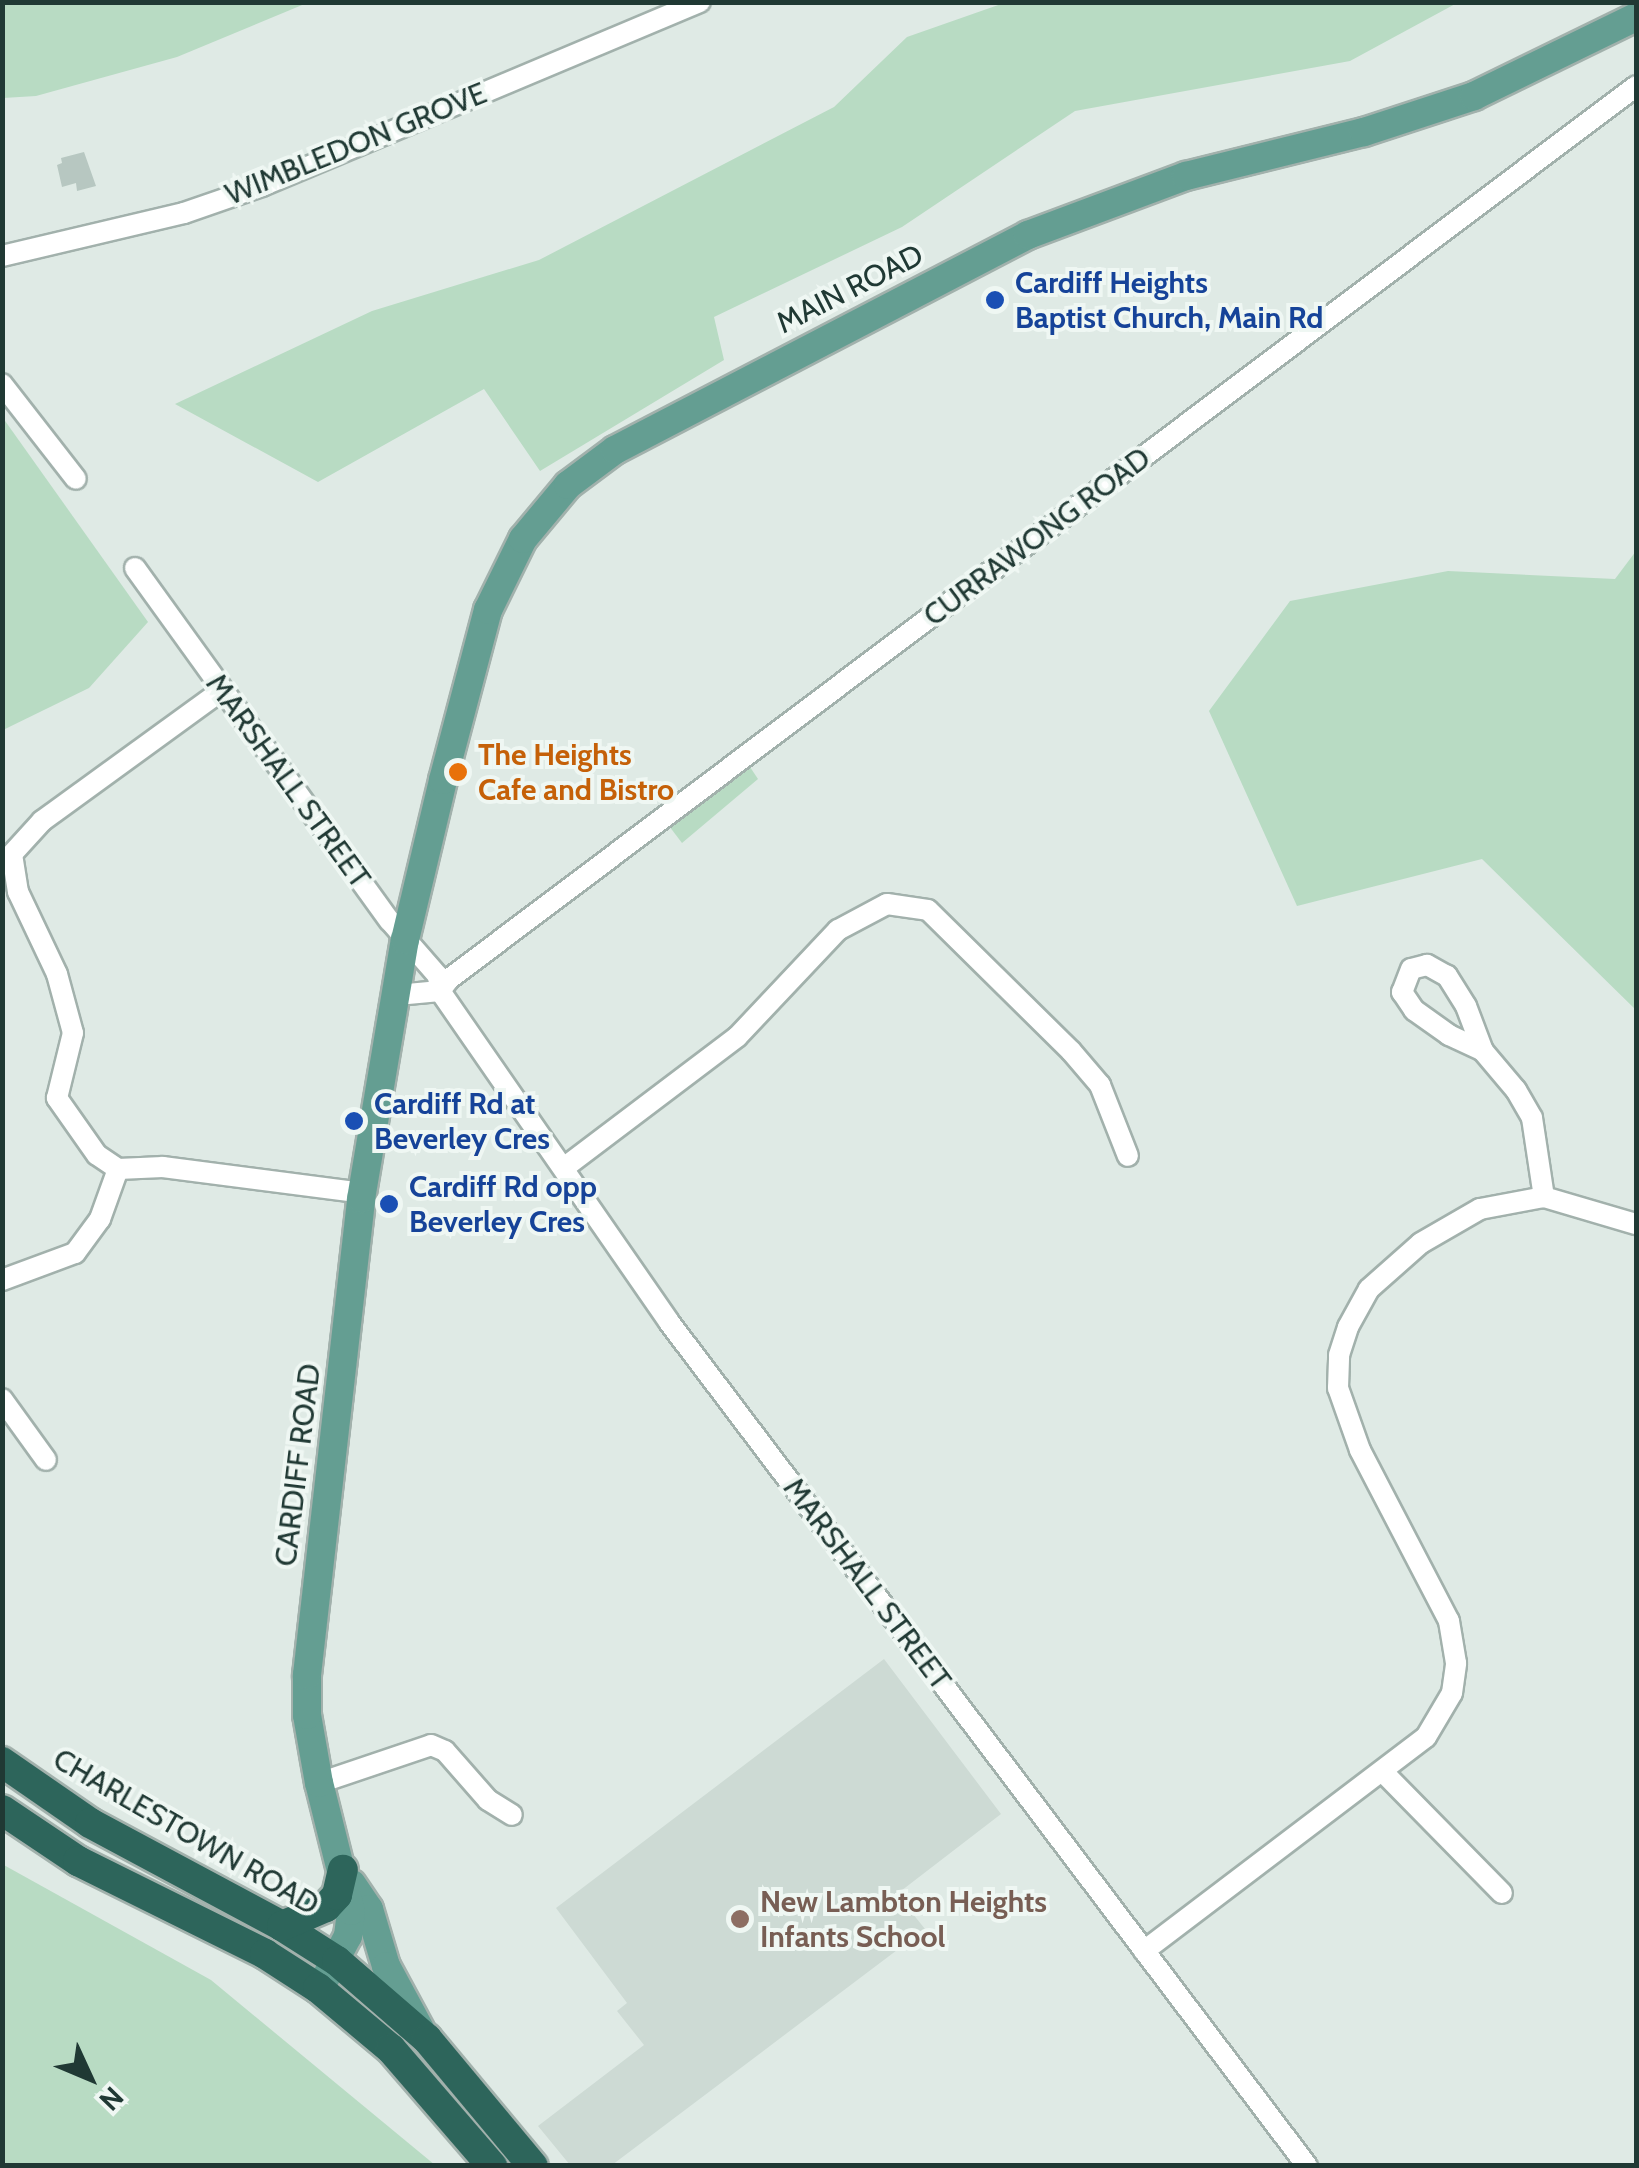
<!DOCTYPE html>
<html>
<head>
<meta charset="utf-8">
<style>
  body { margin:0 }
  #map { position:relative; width:1639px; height:2168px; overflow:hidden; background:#dfeae5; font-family:Cabin,sans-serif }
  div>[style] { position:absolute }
  .built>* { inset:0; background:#cddad4 }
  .green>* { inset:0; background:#b8dbc3 }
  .building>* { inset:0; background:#b7c7c1 }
  .roads { filter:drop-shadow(2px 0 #a2b1ac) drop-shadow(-2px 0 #a2b1ac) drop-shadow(0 2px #a2b1ac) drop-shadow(0 -2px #a2b1ac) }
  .minor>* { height:20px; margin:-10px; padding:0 10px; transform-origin:10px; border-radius:10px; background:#fff }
  .major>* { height:28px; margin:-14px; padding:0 14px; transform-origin:14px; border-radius:14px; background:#649e92 }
  .highway>* { height:30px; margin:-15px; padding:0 15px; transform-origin:15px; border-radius:15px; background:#2d655b }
  .dots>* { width:28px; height:28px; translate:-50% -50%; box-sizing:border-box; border:5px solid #eff7f3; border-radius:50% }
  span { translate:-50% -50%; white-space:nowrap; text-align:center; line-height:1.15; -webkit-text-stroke:8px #eff7f3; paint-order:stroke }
  .street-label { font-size:30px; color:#203934 }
  .transit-label { font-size:30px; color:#164399; font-weight:700 }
  .left { translate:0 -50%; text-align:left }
  .food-label { font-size:30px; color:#c56008; font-weight:700 }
  .education-label { font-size:30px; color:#785e54; font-weight:700 }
  .frame { position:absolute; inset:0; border:5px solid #203934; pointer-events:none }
  .north { position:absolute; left:40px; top:2028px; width:100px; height:100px; -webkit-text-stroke:8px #eff7f3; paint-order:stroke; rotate:134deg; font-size:28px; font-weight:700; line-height:40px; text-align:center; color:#203934 }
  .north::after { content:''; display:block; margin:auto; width:35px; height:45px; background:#203934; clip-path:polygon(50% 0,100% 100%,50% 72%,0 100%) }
</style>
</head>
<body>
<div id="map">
  <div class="built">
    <i style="clip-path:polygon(884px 1659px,1001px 1814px,897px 1894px,925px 1929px,612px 2165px,570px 2165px,538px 2126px,644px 2045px,617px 2011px,627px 2003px,556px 1908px)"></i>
  </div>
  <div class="green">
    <i style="clip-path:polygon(2px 3px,3px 2px,307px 3px,177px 57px,36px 96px,3px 98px)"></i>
    <i style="clip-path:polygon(1004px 3px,1457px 3px,1350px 61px,1075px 111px,902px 227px,714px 317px,724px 360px,540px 471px,484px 389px,318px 482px,175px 404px,372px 311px,539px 260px,834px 107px,907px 37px)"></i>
    <i style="clip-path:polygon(3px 418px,148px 622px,89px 688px,3px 730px)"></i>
    <i style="clip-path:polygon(1636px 551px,1636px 1010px,1482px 859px,1297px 906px,1209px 711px,1290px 601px,1448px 571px,1615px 579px)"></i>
    <i style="clip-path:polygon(746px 761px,758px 779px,682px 843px,666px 822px)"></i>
    <i style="clip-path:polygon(2px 1864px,211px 1980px,435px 2165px,3px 2165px)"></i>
  </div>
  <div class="building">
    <i style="clip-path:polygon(84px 152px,96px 186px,77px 191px,76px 183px,62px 187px,57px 165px,62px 163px,61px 158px)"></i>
  </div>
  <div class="roads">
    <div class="minor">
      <i style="left:2px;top:256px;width:187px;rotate:-13.3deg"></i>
      <i style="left:184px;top:213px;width:83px;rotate:-19.1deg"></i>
      <i style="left:262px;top:186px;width:475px;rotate:-22.8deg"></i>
      <i style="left:2px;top:384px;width:120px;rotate:52.1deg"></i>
      <i style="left:135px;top:568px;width:435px;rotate:54.2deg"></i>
      <i style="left:390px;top:921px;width:73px;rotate:48.9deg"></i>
      <i style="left:438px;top:976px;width:15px;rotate:82deg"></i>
      <i style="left:440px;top:991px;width:402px;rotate:55.3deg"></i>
      <i style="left:669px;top:1322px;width:1058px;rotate:52.91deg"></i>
      <i style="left:397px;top:995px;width:43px;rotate:-5.3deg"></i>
      <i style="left:440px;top:991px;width:15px;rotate:-53deg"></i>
      <i style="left:449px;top:979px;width:1485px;rotate:-36.95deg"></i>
      <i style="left:1483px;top:1051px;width:48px;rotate:-110.7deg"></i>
      <i style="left:1466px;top:1006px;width:36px;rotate:-122deg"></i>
      <i style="left:1447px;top:976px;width:23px;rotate:-151deg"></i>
      <i style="left:1427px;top:965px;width:16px;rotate:166deg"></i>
      <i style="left:1411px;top:969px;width:25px;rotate:111deg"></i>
      <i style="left:1402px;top:992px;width:22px;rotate:56deg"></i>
      <i style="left:1414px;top:1010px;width:43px;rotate:35.5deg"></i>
      <i style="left:1449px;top:1035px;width:38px;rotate:25deg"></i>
      <i style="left:1483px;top:1051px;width:51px;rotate:49.8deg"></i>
      <i style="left:1516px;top:1090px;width:32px;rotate:60deg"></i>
      <i style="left:1532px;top:1118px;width:80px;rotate:81.4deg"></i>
      <i style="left:565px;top:1167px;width:216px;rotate:-37.1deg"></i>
      <i style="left:737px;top:1037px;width:147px;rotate:-46.7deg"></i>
      <i style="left:838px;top:930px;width:55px;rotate:-28deg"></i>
      <i style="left:887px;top:904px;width:41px;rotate:8.3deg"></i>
      <i style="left:928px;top:910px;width:201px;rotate:44.6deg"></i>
      <i style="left:1071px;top:1051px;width:45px;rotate:49.5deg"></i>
      <i style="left:1100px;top:1085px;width:76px;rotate:68.5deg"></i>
      <i style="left:118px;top:1169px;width:25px;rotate:-146deg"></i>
      <i style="left:97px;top:1155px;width:70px;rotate:-125.1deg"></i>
      <i style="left:57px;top:1098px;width:67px;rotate:-76.2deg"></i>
      <i style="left:73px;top:1033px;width:61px;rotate:-105.2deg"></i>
      <i style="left:57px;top:974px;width:91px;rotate:-115.4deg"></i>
      <i style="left:18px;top:892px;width:38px;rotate:-99deg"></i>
      <i style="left:12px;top:854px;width:45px;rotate:-47.7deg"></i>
      <i style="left:42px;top:821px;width:221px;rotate:-36deg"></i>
      <i style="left:2px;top:1280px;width:78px;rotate:-20.3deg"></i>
      <i style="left:75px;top:1253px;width:42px;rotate:-53.7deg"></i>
      <i style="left:100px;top:1219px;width:53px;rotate:-70.2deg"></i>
      <i style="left:118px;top:1169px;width:45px;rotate:-2.5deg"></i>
      <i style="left:163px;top:1167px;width:201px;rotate:7.4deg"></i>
      <i style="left:2px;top:1399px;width:75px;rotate:54.2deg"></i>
      <i style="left:1382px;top:1771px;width:171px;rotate:45.5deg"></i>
      <i style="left:319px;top:1783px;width:118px;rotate:-18.7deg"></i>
      <i style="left:431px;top:1745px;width:15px;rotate:23deg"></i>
      <i style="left:445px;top:1751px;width:65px;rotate:48.7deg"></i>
      <i style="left:488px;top:1800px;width:28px;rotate:32deg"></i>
      <i style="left:1144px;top:1951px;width:354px;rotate:-37.2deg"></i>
      <i style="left:1426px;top:1737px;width:51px;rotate:-59.4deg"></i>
      <i style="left:1452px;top:1693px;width:30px;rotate:-82deg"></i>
      <i style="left:1456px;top:1663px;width:43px;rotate:-99.5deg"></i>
      <i style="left:1449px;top:1621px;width:193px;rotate:-117.5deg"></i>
      <i style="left:1360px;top:1450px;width:66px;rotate:-109.5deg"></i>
      <i style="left:1338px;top:1388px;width:33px;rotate:-88deg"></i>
      <i style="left:1339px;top:1355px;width:29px;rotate:-72deg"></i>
      <i style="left:1348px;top:1327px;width:43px;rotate:-61.1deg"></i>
      <i style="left:1369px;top:1289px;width:69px;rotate:-41.5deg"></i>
      <i style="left:1421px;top:1243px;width:68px;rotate:-30deg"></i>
      <i style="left:1480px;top:1209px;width:65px;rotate:-10.6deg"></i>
      <i style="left:1544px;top:1197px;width:96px;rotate:16.4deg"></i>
    </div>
    <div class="major">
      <i style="left:352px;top:1884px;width:30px;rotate:56deg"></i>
      <i style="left:369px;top:1909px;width:59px;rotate:73.4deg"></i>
      <i style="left:386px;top:1966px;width:72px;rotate:61.6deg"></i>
      <i style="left:325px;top:1979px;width:49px;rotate:-61.9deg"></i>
      <i style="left:348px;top:1936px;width:25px;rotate:-83deg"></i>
      <i style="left:351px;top:1911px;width:132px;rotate:-104deg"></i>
      <i style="left:319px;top:1783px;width:69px;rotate:-100deg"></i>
      <i style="left:307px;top:1715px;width:40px;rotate:-90deg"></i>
      <i style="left:307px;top:1675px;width:479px;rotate:-83.5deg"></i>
      <i style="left:361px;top:1199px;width:263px;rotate:-80.4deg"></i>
      <i style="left:405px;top:940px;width:164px;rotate:-76.6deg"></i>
      <i style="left:443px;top:780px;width:176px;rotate:-75.2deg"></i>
      <i style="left:488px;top:610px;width:79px;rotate:-63.8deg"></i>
      <i style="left:523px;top:539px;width:70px;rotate:-50.2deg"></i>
      <i style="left:568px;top:485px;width:59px;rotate:-36.7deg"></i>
      <i style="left:615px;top:450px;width:466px;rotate:-27.5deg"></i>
      <i style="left:1028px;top:235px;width:169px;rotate:-20.5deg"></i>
      <i style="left:1186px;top:176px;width:183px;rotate:-13.9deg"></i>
      <i style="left:1364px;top:132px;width:116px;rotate:-18.1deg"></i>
      <i style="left:1474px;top:96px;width:180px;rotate:-26deg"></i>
    </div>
    <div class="highway">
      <i style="left:2px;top:1762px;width:107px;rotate:34.7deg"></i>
      <i style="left:90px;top:1823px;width:218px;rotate:28.2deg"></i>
      <i style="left:282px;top:1926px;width:65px;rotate:32.5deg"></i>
      <i style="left:337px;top:1961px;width:119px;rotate:40.9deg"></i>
      <i style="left:427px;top:2039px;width:165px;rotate:50.2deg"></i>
      <i style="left:2px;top:1810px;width:92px;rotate:33.9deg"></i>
      <i style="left:78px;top:1861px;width:209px;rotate:26.4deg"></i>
      <i style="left:265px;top:1954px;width:63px;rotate:32.7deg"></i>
      <i style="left:318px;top:1988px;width:95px;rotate:39.9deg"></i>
      <i style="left:391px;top:2049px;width:155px;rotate:49.2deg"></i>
      <i style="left:282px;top:1926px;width:48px;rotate:-23.4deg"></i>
      <i style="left:326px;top:1907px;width:16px;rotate:-47deg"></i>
      <i style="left:337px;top:1895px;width:26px;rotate:-77deg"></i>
    </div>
  </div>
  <div class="dots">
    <i style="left:995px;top:300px;background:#1a4fb4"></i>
    <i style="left:458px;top:772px;background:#e8710a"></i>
    <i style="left:354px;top:1121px;background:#1a4fb4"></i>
    <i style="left:389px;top:1204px;background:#1a4fb4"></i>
    <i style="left:740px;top:1919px;background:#8d6e63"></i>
  </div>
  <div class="street-label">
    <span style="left:356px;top:144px;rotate:-22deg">WIMBLEDON GROVE</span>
    <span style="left:850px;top:289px;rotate:-27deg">MAIN ROAD</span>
    <span style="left:1037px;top:537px;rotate:-37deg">CURRAWONG ROAD</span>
    <span style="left:288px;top:781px;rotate:54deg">MARSHALL STREET</span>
    <span style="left:298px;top:1465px;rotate:-83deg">CARDIFF ROAD</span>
    <span style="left:867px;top:1584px;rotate:53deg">MARSHALL STREET</span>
    <span style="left:186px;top:1832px;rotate:30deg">CHARLESTOWN ROAD</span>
  </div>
  <div class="transit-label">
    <span class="left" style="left:1015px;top:300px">Cardiff Heights<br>Baptist Church, Main Rd</span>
    <span class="left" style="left:374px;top:1121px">Cardiff Rd at<br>Beverley Cres</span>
    <span class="left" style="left:409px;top:1204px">Cardiff Rd opp<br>Beverley Cres</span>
  </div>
  <div class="food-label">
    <span class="left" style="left:478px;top:772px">The Heights<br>Cafe and Bistro</span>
  </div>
  <div class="education-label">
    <span class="left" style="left:760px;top:1919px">New Lambton Heights<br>Infants School</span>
  </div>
  <div class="frame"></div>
  <div class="north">N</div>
</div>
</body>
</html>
